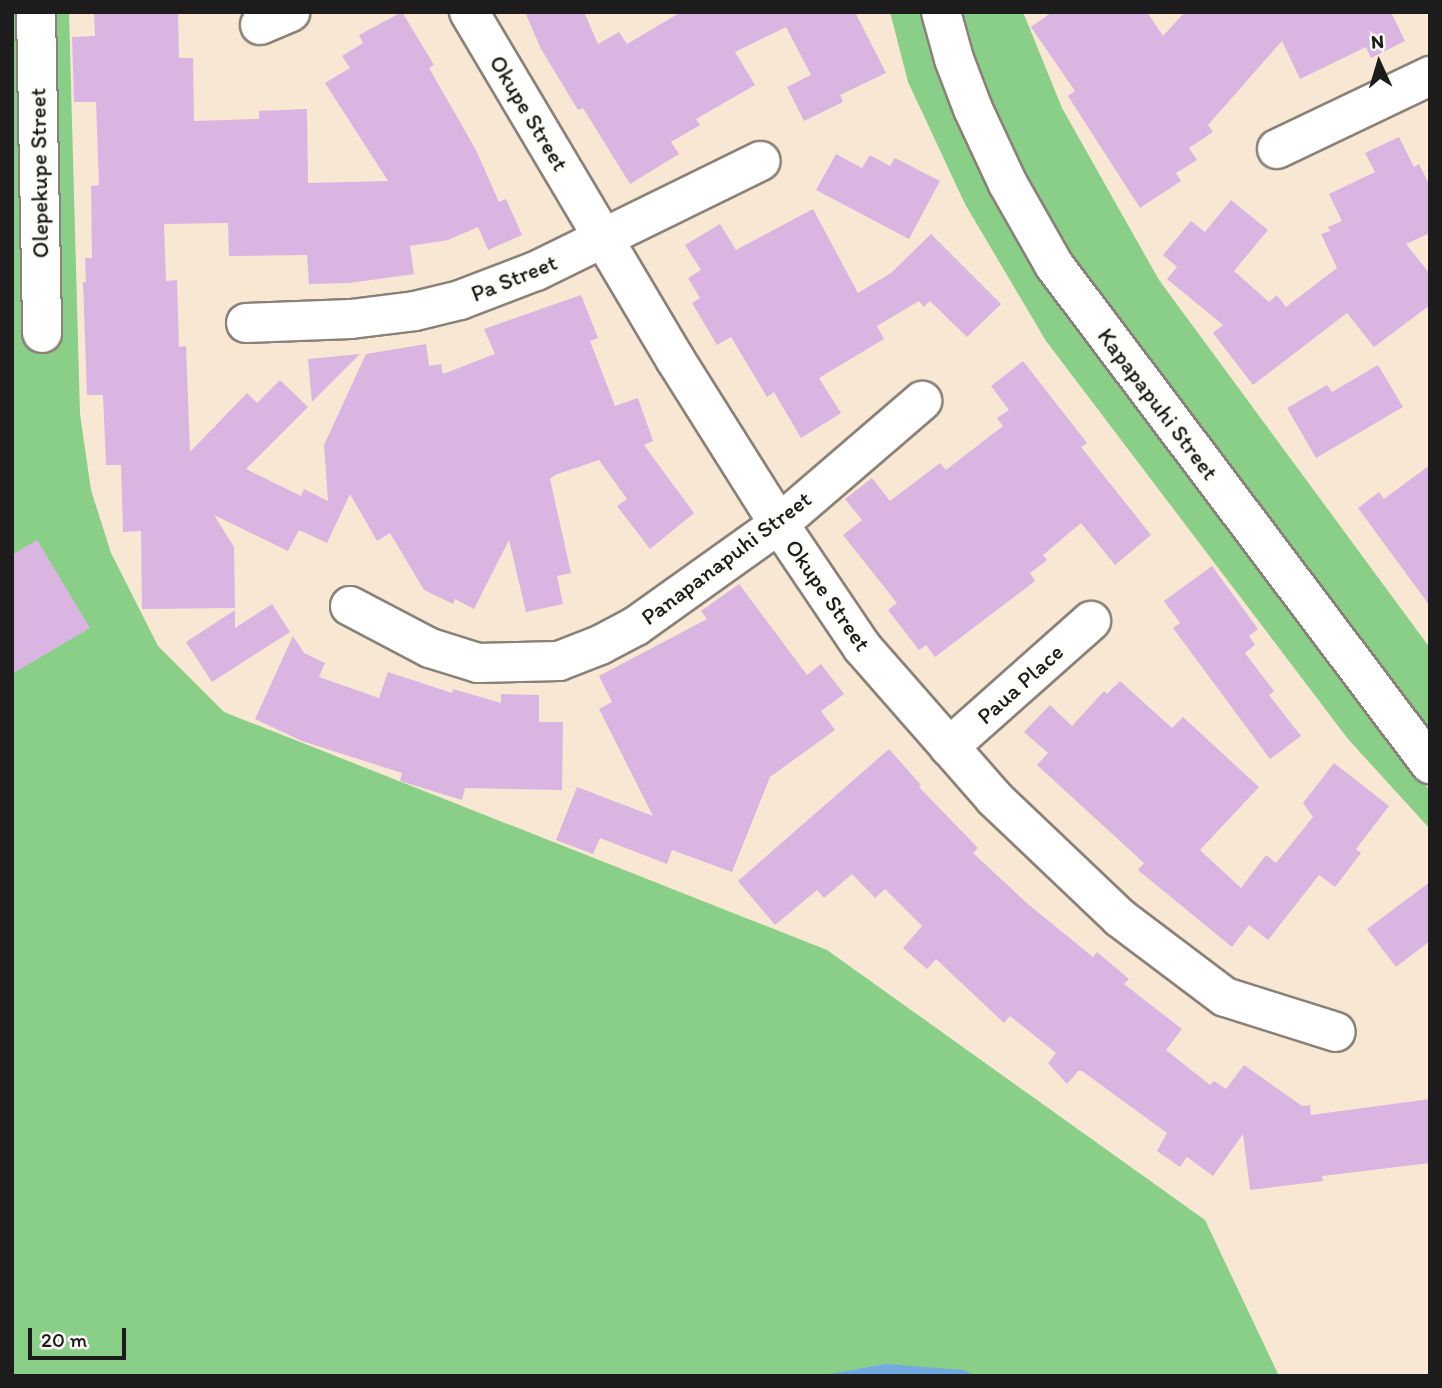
<!DOCTYPE html>
<html>
<head>
<meta charset="utf-8">
<style>
  body { margin:0 }
  #map { position:relative; width:1442px; height:1388px; overflow:hidden; background:#f8e7d3; font-family:Itim,sans-serif }
  div>[style] { position:absolute }
  .green>* { inset:0; background:#8acf88 }
  .water>* { inset:0; background:#72a9e0 }
  .building>* { inset:0; background:#dab5e2 }
  .roads { filter:drop-shadow(2px 0 #8a8278) drop-shadow(-2px 0 #8a8278) drop-shadow(0 2px #8a8278) drop-shadow(0 -2px #8a8278) }
  .street>* { height:38px; margin:-19px; padding:0 19px; transform-origin:19px; border-radius:19px; background:#fff }
  span { translate:-50% -50%; white-space:nowrap; text-align:center; line-height:1.15; -webkit-text-stroke:5px #fdfcf7; paint-order:stroke }
  .street-label { font-size:23px; color:#1c1c1c }
  .frame { position:absolute; inset:0; border:14px solid #1c1c1c; pointer-events:none }
  .north { position:absolute; left:1344px; top:28px; width:70px; height:70px; -webkit-text-stroke:5px #fdfcf7; paint-order:stroke; rotate:356deg; font-size:19px; font-weight:700; line-height:28px; text-align:center; color:#1c1c1c }
  .north::after { content:''; display:block; margin:auto; width:24px; height:32px; background:#1c1c1c; clip-path:polygon(50% 0,100% 100%,50% 72%,0 100%) }
  .scale { position:absolute; left:28px; top:1328px; width:98px; height:32px; box-sizing:border-box; border:4px solid #1c1c1c; border-top:0; padding-left:9px; font-size:21px; line-height:24px; white-space:nowrap; color:#1c1c1c; -webkit-text-stroke:5px #fdfcf7; paint-order:stroke }
</style>
</head>
<body>
<div id="map">
  <div class="green">
    <i style="clip-path:polygon(12px 12px,69px 12px,80px 414px,91px 490px,111px 553px,158px 646px,224px 712px,827px 950px,1205px 1220px,1279px 1376px,12px 1376px)"></i>
    <i style="clip-path:polygon(890px 12px,925px 12px,933px 46px,1359px 697px,1430px 791px,1430px 829px,1348px 739px,1046px 341px,965px 204px,908px 82px)"></i>
    <i style="clip-path:polygon(956px 12px,1023px 12px,1062px 108px,1159px 280px,1430px 648px,1430px 738px,1068px 256px,986px 101px)"></i>
  </div>
  <div class="water">
    <i style="clip-path:polygon(886px 1364px,963px 1370px,977px 1376px,818px 1376px)"></i>
  </div>
  <div class="building">
    <i style="clip-path:polygon(94px 12px,178px 12px,179px 58px,193px 58px,194px 121px,259px 119px,259px 111px,307px 109px,308px 183px,388px 181px,325px 83px,350px 68px,342px 56px,363px 43px,359px 35px,402px 12px,434px 65px,429px 68px,476px 150px,499px 202px,506px 199px,522px 235px,488px 250px,478px 227px,448px 240px,410px 246px,414px 274px,349px 283px,309px 284px,307px 255px,229px 256px,228px 223px,164px 224px,166px 281px,177px 280px,179px 347px,186px 346px,190px 452px,247px 393px,257px 403px,280px 380px,308px 407px,246px 469px,301px 496px,304px 489px,328px 501px,324px 445px,366px 354px,426px 344px,429px 366px,441px 364px,443px 374px,495px 354px,484px 329px,581px 295px,598px 338px,590px 341px,615px 406px,638px 398px,653px 441px,644px 445px,694px 513px,650px 549px,617px 506px,627px 499px,599px 460px,555px 475px,550px 479px,571px 573px,557px 576px,563px 604px,526px 612px,509px 540px,474px 609px,455px 599px,453px 604px,424px 590px,390px 533px,377px 541px,350px 494px,327px 543px,299px 530px,288px 551px,214px 515px,234px 547px,235px 608px,142px 609px,141px 531px,123px 532px,121px 465px,106px 465px,103px 395px,87px 395px,83px 282px,86px 282px,85px 258px,92px 258px,91px 186px,99px 185px,96px 102px,74px 102px,72px 37px,95px 36px)"></i>
    <i style="clip-path:polygon(525px 12px,584px 12px,598px 44px,619px 32px,627px 44px,681px 12px,855px 12px,886px 73px,840px 95px,843px 102px,804px 121px,787px 87px,811px 75px,786px 27px,735px 52px,755px 85px,696px 119px,700px 125px,671px 142px,679px 154px,630px 184px,583px 108px,578px 110px,541px 49px)"></i>
    <i style="clip-path:polygon(1052px 12px,1147px 12px,1163px 36px,1185px 12px,1391px 12px,1405px 41px,1371px 58px,1366px 47px,1300px 79px,1282px 41px,1208px 125px,1213px 132px,1189px 148px,1197px 160px,1176px 173px,1181px 181px,1140px 208px,1068px 96px,1075px 91px,1031px 27px)"></i>
    <i style="clip-path:polygon(1399px 137px,1414px 167px,1419px 164px,1430px 186px,1430px 233px,1406px 244px,1430px 274px,1430px 305px,1374px 347px,1347px 313px,1253px 385px,1213px 333px,1223px 325px,1167px 279px,1177px 267px,1163px 255px,1191px 221px,1205px 232px,1231px 200px,1268px 230px,1234px 271px,1269px 302px,1277px 295px,1286px 307px,1337px 268px,1321px 234px,1330px 231px,1328px 227px,1342px 221px,1329px 194px,1375px 172px,1365px 153px)"></i>
    <i style="clip-path:polygon(836px 154px,862px 168px,870px 155px,890px 166px,895px 158px,940px 181px,909px 239px,816px 190px)"></i>
    <i style="clip-path:polygon(813px 209px,858px 293px,891px 273px,931px 234px,1001px 304px,967px 337px,930px 301px,924px 307px,919px 301px,877px 326px,884px 339px,819px 378px,841px 413px,801px 438px,774px 392px,767px 397px,731px 337px,717px 345px,692px 303px,700px 298px,688px 278px,701px 270px,685px 245px,720px 224px,736px 250px)"></i>
    <i style="clip-path:polygon(360px 354px,312px 402px,308px 359px)"></i>
    <i style="clip-path:polygon(1023px 361px,1087px 443px,1081px 447px,1151px 535px,1115px 565px,1081px 523px,1043px 555px,1047px 560px,1030px 573px,1035px 581px,935px 657px,926px 645px,919px 650px,888px 610px,897px 603px,843px 535px,862px 520px,845px 499px,872px 478px,890px 501px,940px 463px,946px 470px,1003px 426px,997px 418px,1009px 410px,991px 386px)"></i>
    <i style="clip-path:polygon(1378px 365px,1403px 407px,1316px 458px,1287px 408px,1327px 385px,1332px 392px)"></i>
    <i style="clip-path:polygon(1430px 465px,1430px 606px,1358px 508px,1379px 492px,1384px 499px)"></i>
    <i style="clip-path:polygon(37px 540px,90px 628px,12px 674px,12px 555px)"></i>
    <i style="clip-path:polygon(1212px 566px,1258px 629px,1249px 636px,1255px 645px,1245px 653px,1274px 691px,1269px 695px,1301px 736px,1270px 759px,1173px 628px,1180px 623px,1164px 601px)"></i>
    <i style="clip-path:polygon(739px 584px,807px 675px,821px 664px,844px 694px,821px 711px,835px 730px,770px 777px,732px 872px,672px 850px,667px 864px,600px 838px,593px 854px,556px 840px,577px 787px,653px 816px,599px 709px,612px 702px,599px 676px,707px 619px,701px 611px)"></i>
    <i style="clip-path:polygon(272px 604px,290px 632px,212px 682px,186px 642px,235px 610px,235px 628px)"></i>
    <i style="clip-path:polygon(293px 636px,304px 653px,325px 663px,319px 677px,379px 698px,388px 672px,452px 693px,453px 689px,501px 703px,501px 694px,539px 695px,539px 722px,563px 722px,562px 790px,465px 788px,462px 800px,400px 781px,402px 773px,302px 741px,255px 719px)"></i>
    <i style="clip-path:polygon(1120px 681px,1172px 728px,1183px 717px,1259px 787px,1200px 850px,1241px 888px,1266px 855px,1276px 863px,1313px 817px,1303px 803px,1334px 763px,1389px 806px,1356px 849px,1361px 853px,1335px 887px,1319px 875px,1268px 940px,1249px 925px,1232px 947px,1138px 870px,1144px 863px,1037px 765px,1048px 753px,1024px 732px,1050px 705px,1072px 726px,1104px 691px,1107px 694px)"></i>
    <i style="clip-path:polygon(889px 749px,921px 785px,919px 787px,978px 848px,973px 853px,1029px 905px,1093px 957px,1097px 952px,1129px 979px,1124px 984px,1182px 1029px,1166px 1050px,1210px 1085px,1214px 1081px,1226px 1089px,1244px 1065px,1302px 1106px,1310px 1105px,1311px 1115px,1430px 1099px,1430px 1163px,1322px 1176px,1323px 1181px,1250px 1190px,1243px 1134px,1213px 1176px,1187px 1157px,1180px 1167px,1157px 1151px,1167px 1133px,1082px 1071px,1078px 1071px,1067px 1084px,1048px 1063px,1056px 1053px,1010px 1016px,1004px 1023px,936px 959px,927px 969px,903px 948px,922px 926px,885px 889px,875px 898px,852px 874px,824px 898px,817px 890px,775px 925px,738px 881px)"></i>
    <i style="clip-path:polygon(1430px 882px,1430px 941px,1396px 967px,1367px 929px)"></i>
  </div>
  <div class="roads">
    <div class="street">
      <i style="left:36px;top:12px;width:321px;rotate:88.9deg"></i>
      <i style="left:469px;top:12px;width:404px;rotate:59.3deg"></i>
      <i style="left:675px;top:359px;width:195px;rotate:57.8deg"></i>
      <i style="left:779px;top:524px;width:148px;rotate:56deg"></i>
      <i style="left:862px;top:647px;width:201px;rotate:48.8deg"></i>
      <i style="left:994px;top:798px;width:174px;rotate:43.6deg"></i>
      <i style="left:1120px;top:918px;width:131px;rotate:37deg"></i>
      <i style="left:1225px;top:997px;width:116px;rotate:17.5deg"></i>
      <i style="left:941px;top:12px;width:49px;rotate:74.5deg"></i>
      <i style="left:954px;top:59px;width:53px;rotate:69.2deg"></i>
      <i style="left:973px;top:109px;width:83px;rotate:65deg"></i>
      <i style="left:1008px;top:184px;width:93px;rotate:60.4deg"></i>
      <i style="left:1054px;top:265px;width:625px;rotate:53deg"></i>
      <i style="left:260px;top:25px;width:33px;rotate:-23deg"></i>
      <i style="left:1277px;top:149px;width:170px;rotate:-25.5deg"></i>
      <i style="left:246px;top:323px;width:105px;rotate:-2.2deg"></i>
      <i style="left:351px;top:319px;width:64px;rotate:-7.1deg"></i>
      <i style="left:415px;top:311px;width:46px;rotate:-13.7deg"></i>
      <i style="left:460px;top:300px;width:81px;rotate:-20.9deg"></i>
      <i style="left:536px;top:271px;width:250px;rotate:-26.1deg"></i>
      <i style="left:350px;top:606px;width:90px;rotate:27.7deg"></i>
      <i style="left:430px;top:648px;width:50px;rotate:17.4deg"></i>
      <i style="left:478px;top:663px;width:81px;rotate:-1.4deg"></i>
      <i style="left:559px;top:661px;width:44px;rotate:-21.3deg"></i>
      <i style="left:600px;top:645px;width:41px;rotate:-27.8deg"></i>
      <i style="left:636px;top:626px;width:176px;rotate:-35.5deg"></i>
      <i style="left:779px;top:524px;width:189px;rotate:-40.7deg"></i>
      <i style="left:949px;top:747px;width:190px;rotate:-41.6deg"></i>
    </div>
  </div>
  <div class="street-label">
    <span style="left:529px;top:113px;rotate:59deg">Okupe Street</span>
    <span style="left:39px;top:173px;rotate:-91deg">Olepekupe Street</span>
    <span style="left:514px;top:278px;rotate:-22deg">Pa Street</span>
    <span style="left:1158px;top:404px;rotate:53deg">Kapapapuhi Street</span>
    <span style="left:726px;top:558px;rotate:-37deg">Panapanapuhi Street</span>
    <span style="left:828px;top:595px;rotate:55deg">Okupe Street</span>
    <span style="left:1020px;top:684px;rotate:-42deg">Paua Place</span>
  </div>
  <div class="frame"></div>
  <div class="north">N</div>
  <div class="scale">20 m</div>
</div>
</body>
</html>
